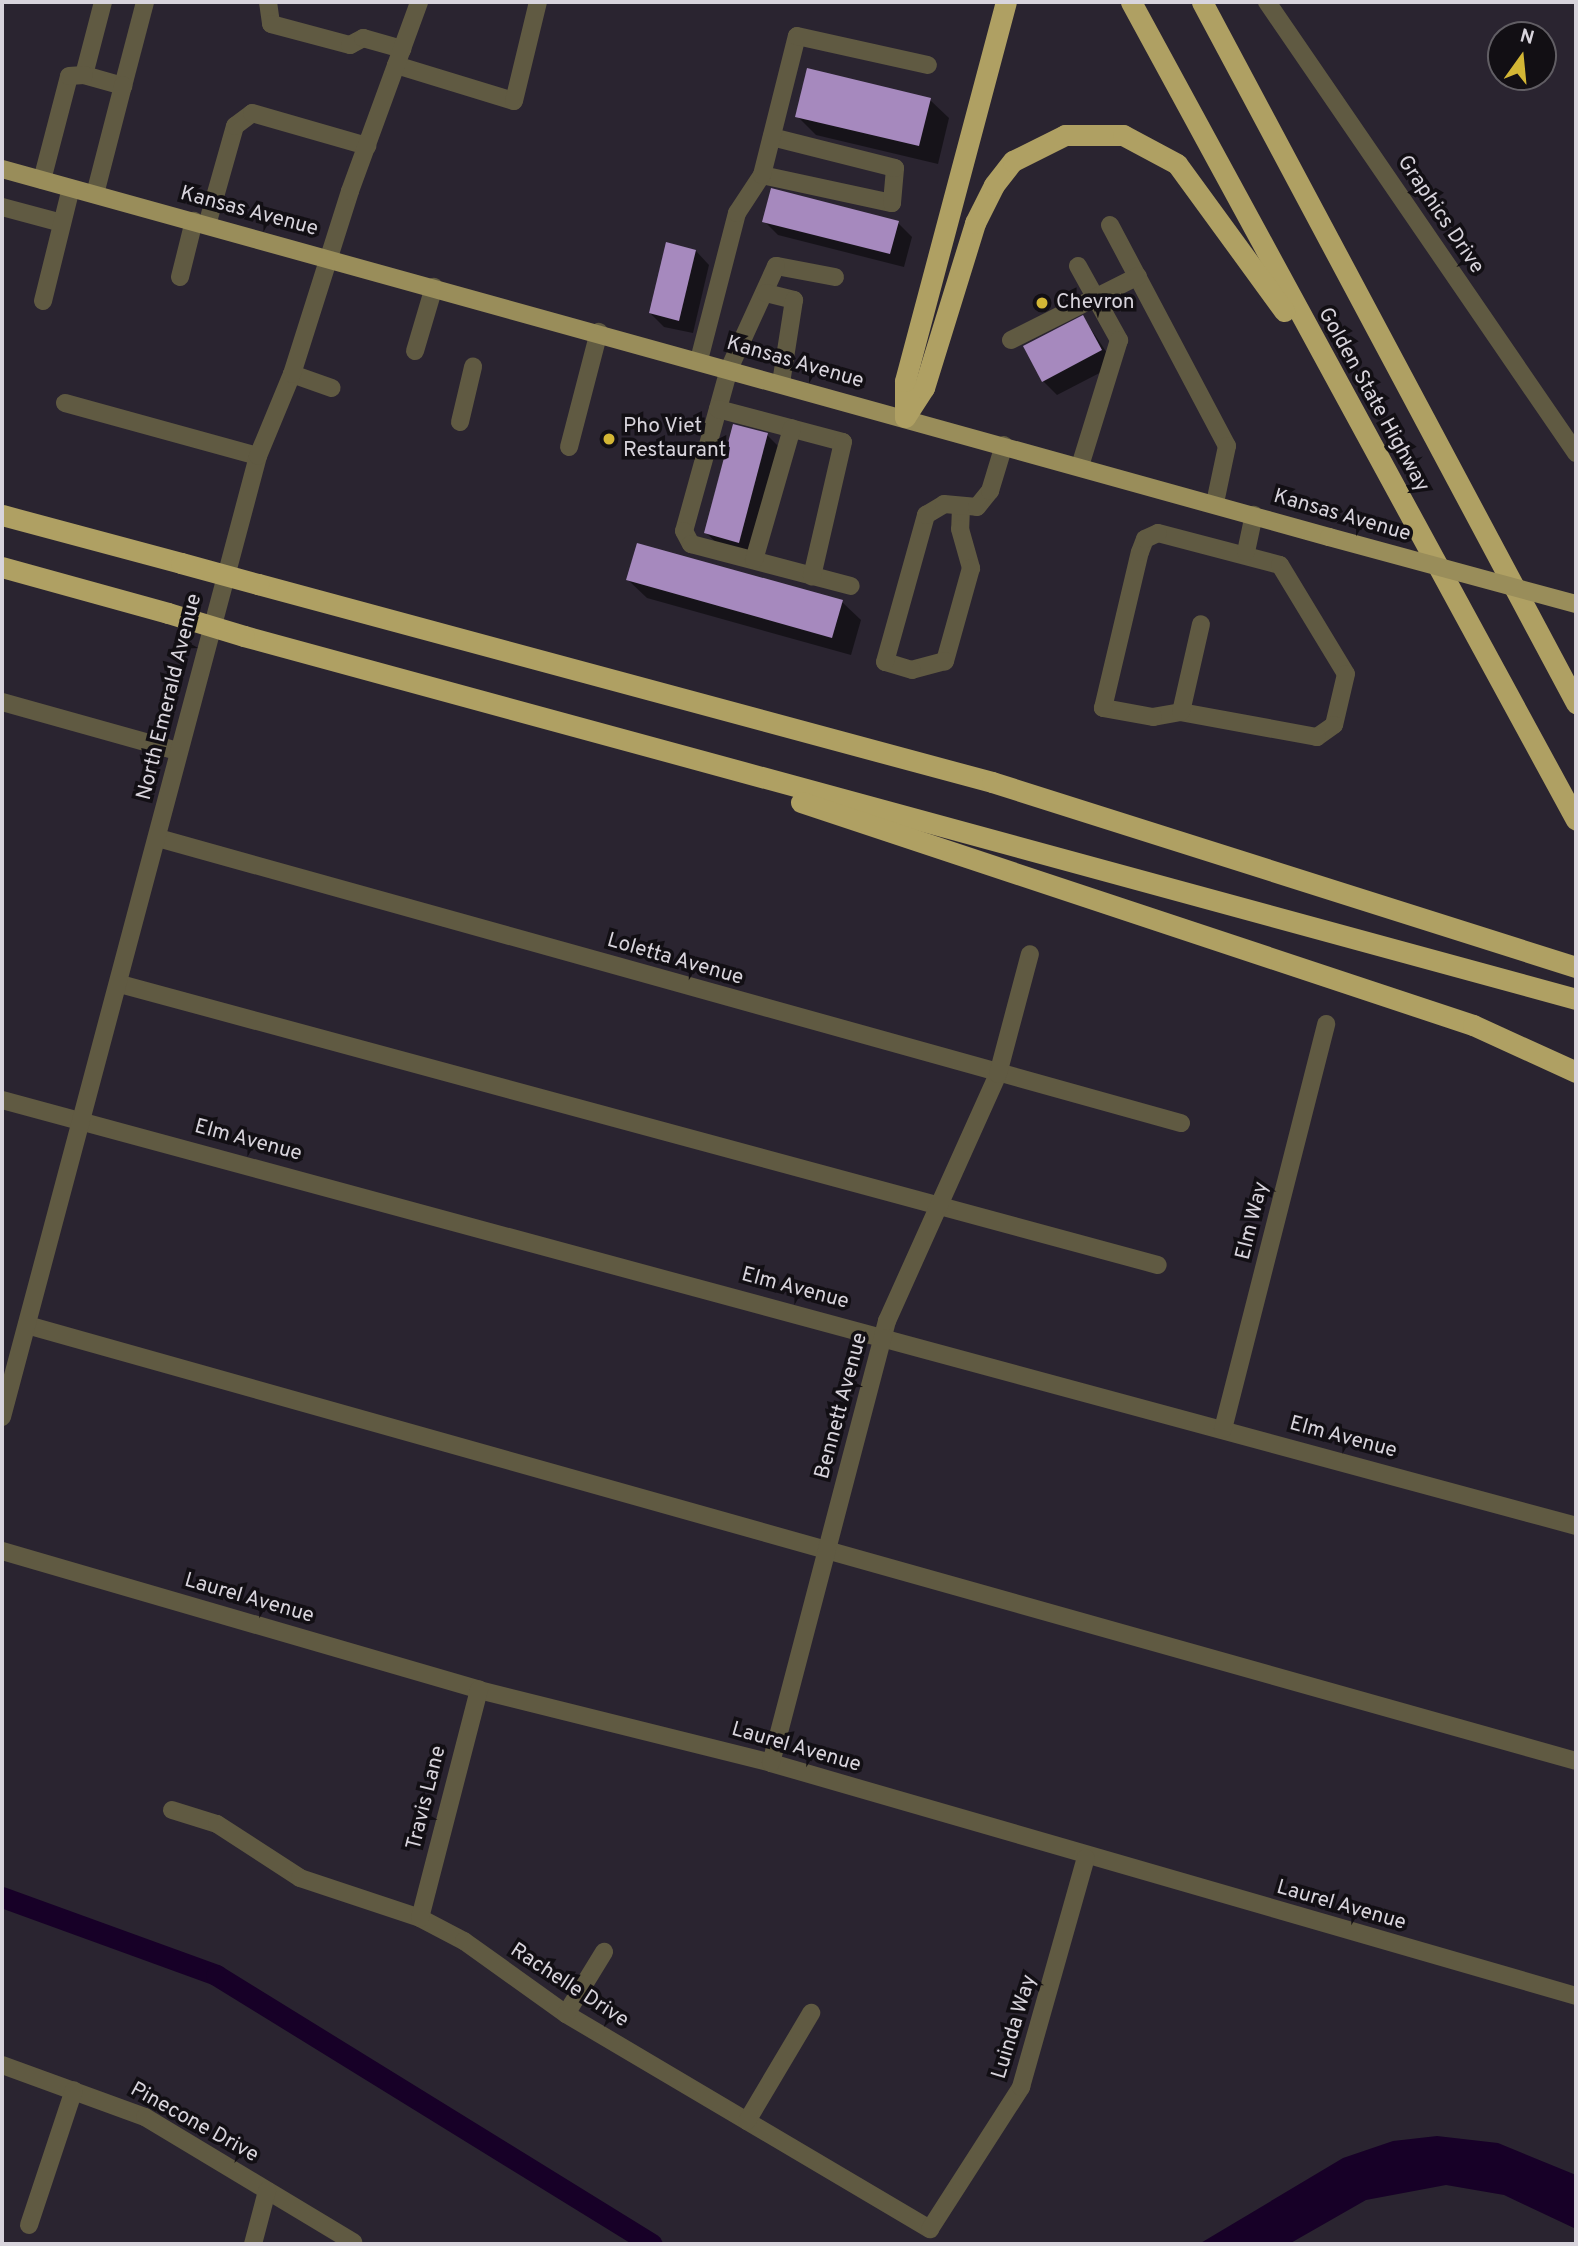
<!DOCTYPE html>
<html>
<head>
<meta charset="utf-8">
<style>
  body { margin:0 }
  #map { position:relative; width:1578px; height:2246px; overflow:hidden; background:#2a2430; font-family:Overpass,sans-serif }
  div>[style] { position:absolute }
  .water>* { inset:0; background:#170027 }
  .shadow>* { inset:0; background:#0007 }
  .canal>* { height:21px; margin:-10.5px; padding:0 10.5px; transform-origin:10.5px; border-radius:10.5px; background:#170027 }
  .building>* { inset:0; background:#a689be }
  .minor>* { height:18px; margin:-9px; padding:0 9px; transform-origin:9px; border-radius:9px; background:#605a42 }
  .major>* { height:18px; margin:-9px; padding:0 9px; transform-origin:9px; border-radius:9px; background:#998d5a }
  .highway>* { height:21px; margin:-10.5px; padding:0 10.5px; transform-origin:10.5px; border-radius:10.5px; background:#afa063 }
  .major-bridge>* { height:18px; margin:-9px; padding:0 9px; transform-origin:9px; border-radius:9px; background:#998d5a }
  .highway-bridge>* { height:21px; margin:-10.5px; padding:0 10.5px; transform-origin:10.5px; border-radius:10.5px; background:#afa063 }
  .dots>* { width:19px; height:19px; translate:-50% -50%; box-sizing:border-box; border:4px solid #120f14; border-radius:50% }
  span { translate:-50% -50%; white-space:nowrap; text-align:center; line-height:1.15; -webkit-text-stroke:7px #120f14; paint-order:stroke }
  .street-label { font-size:21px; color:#d8d4dc }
  .poi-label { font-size:21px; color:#d8d4dc }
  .left { translate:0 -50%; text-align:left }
  .frame { position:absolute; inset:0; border:4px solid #d8d4dc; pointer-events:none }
  .north { position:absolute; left:1487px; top:21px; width:70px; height:70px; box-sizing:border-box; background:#120f14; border:2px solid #615e64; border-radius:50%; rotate:15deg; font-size:19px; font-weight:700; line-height:28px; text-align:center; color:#d8d4dc }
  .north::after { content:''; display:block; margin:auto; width:24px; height:32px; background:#d3b635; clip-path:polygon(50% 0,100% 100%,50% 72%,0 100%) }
</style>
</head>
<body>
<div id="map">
  <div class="water">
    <i style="clip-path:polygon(1437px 2136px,1498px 2143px,1576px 2175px,1576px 2229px,1504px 2195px,1446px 2185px,1366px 2200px,1289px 2244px,1199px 2244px,1343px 2158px,1393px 2141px)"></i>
  </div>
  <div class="shadow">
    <i style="clip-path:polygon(930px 100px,949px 118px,938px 164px,816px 135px,797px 116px)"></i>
    <i style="clip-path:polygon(764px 221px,898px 223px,912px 237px,904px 267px,778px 235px)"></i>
    <i style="clip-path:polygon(696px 251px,709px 265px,693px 333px,664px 327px,650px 313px)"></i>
    <i style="clip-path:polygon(1083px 317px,1115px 365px,1057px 395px,1043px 381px)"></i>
    <i style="clip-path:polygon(767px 435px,781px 449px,753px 555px,720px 546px,706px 533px)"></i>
    <i style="clip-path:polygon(628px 580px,842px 602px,861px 620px,851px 655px,647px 598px)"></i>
  </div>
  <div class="canal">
    <i style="left:2px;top:1897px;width:228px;rotate:20deg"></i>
    <i style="left:216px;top:1975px;width:512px;rotate:31.67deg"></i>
  </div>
  <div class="building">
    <i style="clip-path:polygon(807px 68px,931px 98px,919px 146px,795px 117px)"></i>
    <i style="clip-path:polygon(771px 188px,899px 221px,890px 254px,762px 222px)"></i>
    <i style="clip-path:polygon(666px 242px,696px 250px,679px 321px,649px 313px)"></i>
    <i style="clip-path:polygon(1083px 315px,1102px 350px,1042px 382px,1023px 346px)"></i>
    <i style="clip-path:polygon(733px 424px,768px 433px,739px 543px,704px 533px)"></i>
    <i style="clip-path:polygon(637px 543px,843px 600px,832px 638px,626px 580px)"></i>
  </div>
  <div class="minor">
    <i style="left:103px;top:2px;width:75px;rotate:104.6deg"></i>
    <i style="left:84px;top:75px;width:41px;rotate:15.8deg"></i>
    <i style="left:123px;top:86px;width:87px;rotate:-75.3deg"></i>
    <i style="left:268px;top:2px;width:22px;rotate:82deg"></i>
    <i style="left:271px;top:24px;width:82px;rotate:14.9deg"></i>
    <i style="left:350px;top:45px;width:15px;rotate:-28deg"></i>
    <i style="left:363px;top:38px;width:41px;rotate:15.8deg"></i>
    <i style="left:1267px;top:2px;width:547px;rotate:55.58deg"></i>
    <i style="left:396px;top:65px;width:123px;rotate:17deg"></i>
    <i style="left:514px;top:101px;width:102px;rotate:-76.4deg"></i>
    <i style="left:762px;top:175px;width:133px;rotate:12.2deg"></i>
    <i style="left:892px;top:203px;width:35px;rotate:-85deg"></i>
    <i style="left:895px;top:168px;width:127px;rotate:-165.9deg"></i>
    <i style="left:42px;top:180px;width:107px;rotate:-75.4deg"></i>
    <i style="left:69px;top:76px;width:15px;rotate:-4deg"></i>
    <i style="left:95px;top:194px;width:112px;rotate:-75.5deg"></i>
    <i style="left:2px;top:207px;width:62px;rotate:14.9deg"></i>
    <i style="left:207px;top:225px;width:103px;rotate:-74.2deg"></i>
    <i style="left:235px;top:126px;width:21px;rotate:-37deg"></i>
    <i style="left:252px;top:113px;width:120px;rotate:16deg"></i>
    <i style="left:1110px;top:225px;width:250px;rotate:62.1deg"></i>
    <i style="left:1227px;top:446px;width:58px;rotate:101.9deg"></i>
    <i style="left:1078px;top:266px;width:85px;rotate:61deg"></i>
    <i style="left:1119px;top:340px;width:132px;rotate:107.2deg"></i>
    <i style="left:180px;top:277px;width:58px;rotate:-76deg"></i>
    <i style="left:835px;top:277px;width:60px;rotate:-169.4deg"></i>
    <i style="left:776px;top:266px;width:113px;rotate:114.5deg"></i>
    <i style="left:729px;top:369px;width:168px;rotate:105.5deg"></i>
    <i style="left:684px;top:531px;width:15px;rotate:62deg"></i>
    <i style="left:691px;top:544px;width:165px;rotate:14.7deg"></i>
    <i style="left:766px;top:293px;width:29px;rotate:14deg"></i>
    <i style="left:794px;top:300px;width:84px;rotate:98.9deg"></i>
    <i style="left:43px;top:301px;width:116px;rotate:-76.1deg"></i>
    <i style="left:1011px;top:340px;width:142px;rotate:-26.7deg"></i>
    <i style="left:415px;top:351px;width:67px;rotate:-73.5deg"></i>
    <i style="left:699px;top:360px;width:152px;rotate:-75.5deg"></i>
    <i style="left:737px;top:213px;width:45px;rotate:-56.7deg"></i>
    <i style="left:762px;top:175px;width:143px;rotate:-75.9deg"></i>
    <i style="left:797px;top:36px;width:134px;rotate:12.5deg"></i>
    <i style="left:292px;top:374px;width:42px;rotate:19.3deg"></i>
    <i style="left:65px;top:403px;width:200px;rotate:15.4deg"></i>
    <i style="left:718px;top:409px;width:129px;rotate:14.8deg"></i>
    <i style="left:843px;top:442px;width:138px;rotate:103deg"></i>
    <i style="left:460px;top:422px;width:57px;rotate:-76.7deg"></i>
    <i style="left:569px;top:447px;width:119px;rotate:-75.4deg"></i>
    <i style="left:961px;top:506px;width:23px;rotate:92deg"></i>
    <i style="left:960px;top:529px;width:41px;rotate:74.2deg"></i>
    <i style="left:971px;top:568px;width:97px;rotate:105.6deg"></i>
    <i style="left:945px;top:661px;width:34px;rotate:165deg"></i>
    <i style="left:912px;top:670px;width:28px;rotate:-163deg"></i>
    <i style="left:885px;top:662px;width:153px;rotate:-74.4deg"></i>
    <i style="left:926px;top:515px;width:21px;rotate:-31deg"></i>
    <i style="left:944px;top:504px;width:33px;rotate:5deg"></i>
    <i style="left:977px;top:507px;width:21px;rotate:-51deg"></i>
    <i style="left:990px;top:491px;width:48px;rotate:-73.1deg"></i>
    <i style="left:1158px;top:533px;width:126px;rotate:14.7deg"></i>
    <i style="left:1280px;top:565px;width:127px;rotate:58.8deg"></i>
    <i style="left:1346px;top:674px;width:52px;rotate:103.2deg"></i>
    <i style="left:1334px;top:725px;width:21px;rotate:145deg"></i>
    <i style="left:1317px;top:737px;width:138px;rotate:-169.6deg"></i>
    <i style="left:1181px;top:712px;width:28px;rotate:170deg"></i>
    <i style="left:1153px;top:717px;width:51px;rotate:-169.8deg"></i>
    <i style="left:1103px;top:708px;width:160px;rotate:-76.7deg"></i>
    <i style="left:1140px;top:552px;width:14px;rotate:-69deg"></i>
    <i style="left:1145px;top:539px;width:14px;rotate:-25deg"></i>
    <i style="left:1246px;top:552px;width:38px;rotate:-78deg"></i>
    <i style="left:754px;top:560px;width:137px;rotate:-73.9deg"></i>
    <i style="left:2px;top:702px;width:183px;rotate:15.6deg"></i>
    <i style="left:1181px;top:712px;width:90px;rotate:-77.2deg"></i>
    <i style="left:158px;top:838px;width:1062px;rotate:15.57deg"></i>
    <i style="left:120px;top:984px;width:1075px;rotate:15.15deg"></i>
    <i style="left:2px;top:1100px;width:1631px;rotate:15.14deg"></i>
    <i style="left:27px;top:1325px;width:1609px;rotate:15.72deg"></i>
    <i style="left:2px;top:1417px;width:995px;rotate:-75.08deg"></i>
    <i style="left:258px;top:456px;width:89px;rotate:-67.5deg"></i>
    <i style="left:292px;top:374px;width:192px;rotate:-72.4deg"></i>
    <i style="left:350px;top:191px;width:201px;rotate:-69.9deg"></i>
    <i style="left:1223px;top:1429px;width:418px;rotate:-75.7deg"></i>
    <i style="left:2px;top:1551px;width:497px;rotate:16.2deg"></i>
    <i style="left:479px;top:1690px;width:301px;rotate:14deg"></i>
    <i style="left:771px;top:1763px;width:838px;rotate:16.14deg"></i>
    <i style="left:771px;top:1763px;width:457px;rotate:-75.3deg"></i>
    <i style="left:887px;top:1321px;width:271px;rotate:-65.8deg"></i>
    <i style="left:998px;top:1074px;width:124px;rotate:-75.1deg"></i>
    <i style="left:172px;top:1810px;width:47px;rotate:17.3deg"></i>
    <i style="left:217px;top:1824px;width:99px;rotate:33deg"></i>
    <i style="left:300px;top:1878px;width:126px;rotate:18.4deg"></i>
    <i style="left:420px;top:1918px;width:50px;rotate:27.6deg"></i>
    <i style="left:464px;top:1941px;width:125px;rotate:35.6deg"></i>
    <i style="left:566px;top:2014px;width:423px;rotate:30.6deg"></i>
    <i style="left:930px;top:2229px;width:169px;rotate:-57.3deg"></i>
    <i style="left:1021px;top:2087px;width:238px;rotate:-74.2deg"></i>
    <i style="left:420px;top:1918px;width:236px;rotate:-75.5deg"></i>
    <i style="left:566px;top:2014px;width:73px;rotate:-58.5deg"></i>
    <i style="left:2px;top:2065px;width:152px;rotate:20deg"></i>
    <i style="left:145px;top:2117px;width:243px;rotate:31deg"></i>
    <i style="left:747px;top:2121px;width:126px;rotate:-59.3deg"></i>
    <i style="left:29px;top:2225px;width:142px;rotate:-71.6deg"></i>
    <i style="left:253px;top:2244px;width:55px;rotate:-75.2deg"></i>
  </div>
  <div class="major">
    <i style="left:2px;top:169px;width:1377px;rotate:15.5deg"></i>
  </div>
  <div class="highway">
    <i style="left:1131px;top:2px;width:931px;rotate:61.45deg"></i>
    <i style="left:1202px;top:2px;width:795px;rotate:61.92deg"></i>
    <i style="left:905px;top:417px;width:35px;rotate:-57deg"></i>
    <i style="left:924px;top:388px;width:173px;rotate:-72.8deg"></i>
    <i style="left:975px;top:223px;width:42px;rotate:-63.4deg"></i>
    <i style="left:994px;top:185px;width:31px;rotate:-52deg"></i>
    <i style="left:1013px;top:161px;width:58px;rotate:-26.6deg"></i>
    <i style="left:1065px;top:135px;width:58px"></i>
    <i style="left:1123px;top:135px;width:61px;rotate:28.2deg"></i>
    <i style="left:1177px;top:164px;width:182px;rotate:53.9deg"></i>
    <i style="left:905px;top:417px;width:36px;rotate:-90deg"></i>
    <i style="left:905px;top:381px;width:392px;rotate:-75.1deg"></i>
    <i style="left:2px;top:515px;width:185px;rotate:15deg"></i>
    <i style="left:2px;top:567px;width:172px;rotate:15.5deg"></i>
    <i style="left:258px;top:584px;width:760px;rotate:15.1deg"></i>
    <i style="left:992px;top:782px;width:613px;rotate:17.58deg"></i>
    <i style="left:244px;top:636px;width:1381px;rotate:15.24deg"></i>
    <i style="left:801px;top:802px;width:708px;rotate:18.36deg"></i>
    <i style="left:1473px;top:1025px;width:113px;rotate:24.5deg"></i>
  </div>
  <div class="major-bridge">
    <i style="left:1329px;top:537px;width:256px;rotate:15.2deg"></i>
  </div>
  <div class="highway-bridge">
    <i style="left:181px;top:563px;width:80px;rotate:15.3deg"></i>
    <i style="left:168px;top:613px;width:79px;rotate:16.8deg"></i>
  </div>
  <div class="dots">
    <i style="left:1042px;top:303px;background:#d3b635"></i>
    <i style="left:609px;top:439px;background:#d3b635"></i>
  </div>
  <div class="street-label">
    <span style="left:249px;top:212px;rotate:15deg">Kansas Avenue</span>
    <span style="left:1440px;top:215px;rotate:56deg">Graphics Drive</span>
    <span style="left:795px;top:363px;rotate:16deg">Kansas Avenue</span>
    <span style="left:1373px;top:400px;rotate:61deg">Golden State Highway</span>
    <span style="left:1342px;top:516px;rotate:16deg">Kansas Avenue</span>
    <span style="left:170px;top:697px;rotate:-76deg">North Emerald Avenue</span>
    <span style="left:675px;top:960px;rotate:16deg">Loletta Avenue</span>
    <span style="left:248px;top:1141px;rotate:15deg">Elm Avenue</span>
    <span style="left:1253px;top:1221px;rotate:-76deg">Elm Way</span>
    <span style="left:795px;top:1289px;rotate:15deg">Elm Avenue</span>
    <span style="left:842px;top:1406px;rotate:-75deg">Bennett Avenue</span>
    <span style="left:1343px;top:1438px;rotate:15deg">Elm Avenue</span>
    <span style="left:249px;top:1599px;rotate:16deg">Laurel Avenue</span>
    <span style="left:796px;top:1748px;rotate:16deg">Laurel Avenue</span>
    <span style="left:427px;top:1798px;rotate:-76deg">Travis Lane</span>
    <span style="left:1341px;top:1906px;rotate:16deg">Laurel Avenue</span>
    <span style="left:569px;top:1986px;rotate:33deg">Rachelle Drive</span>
    <span style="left:1015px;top:2027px;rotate:-73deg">Luinda Way</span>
    <span style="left:194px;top:2123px;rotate:29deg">Pinecone Drive</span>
  </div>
  <div class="poi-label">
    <span class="left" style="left:1056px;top:303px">Chevron</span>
    <span class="left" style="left:623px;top:439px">Pho Viet<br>Restaurant</span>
  </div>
  <div class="frame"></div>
  <div class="north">N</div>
</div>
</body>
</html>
